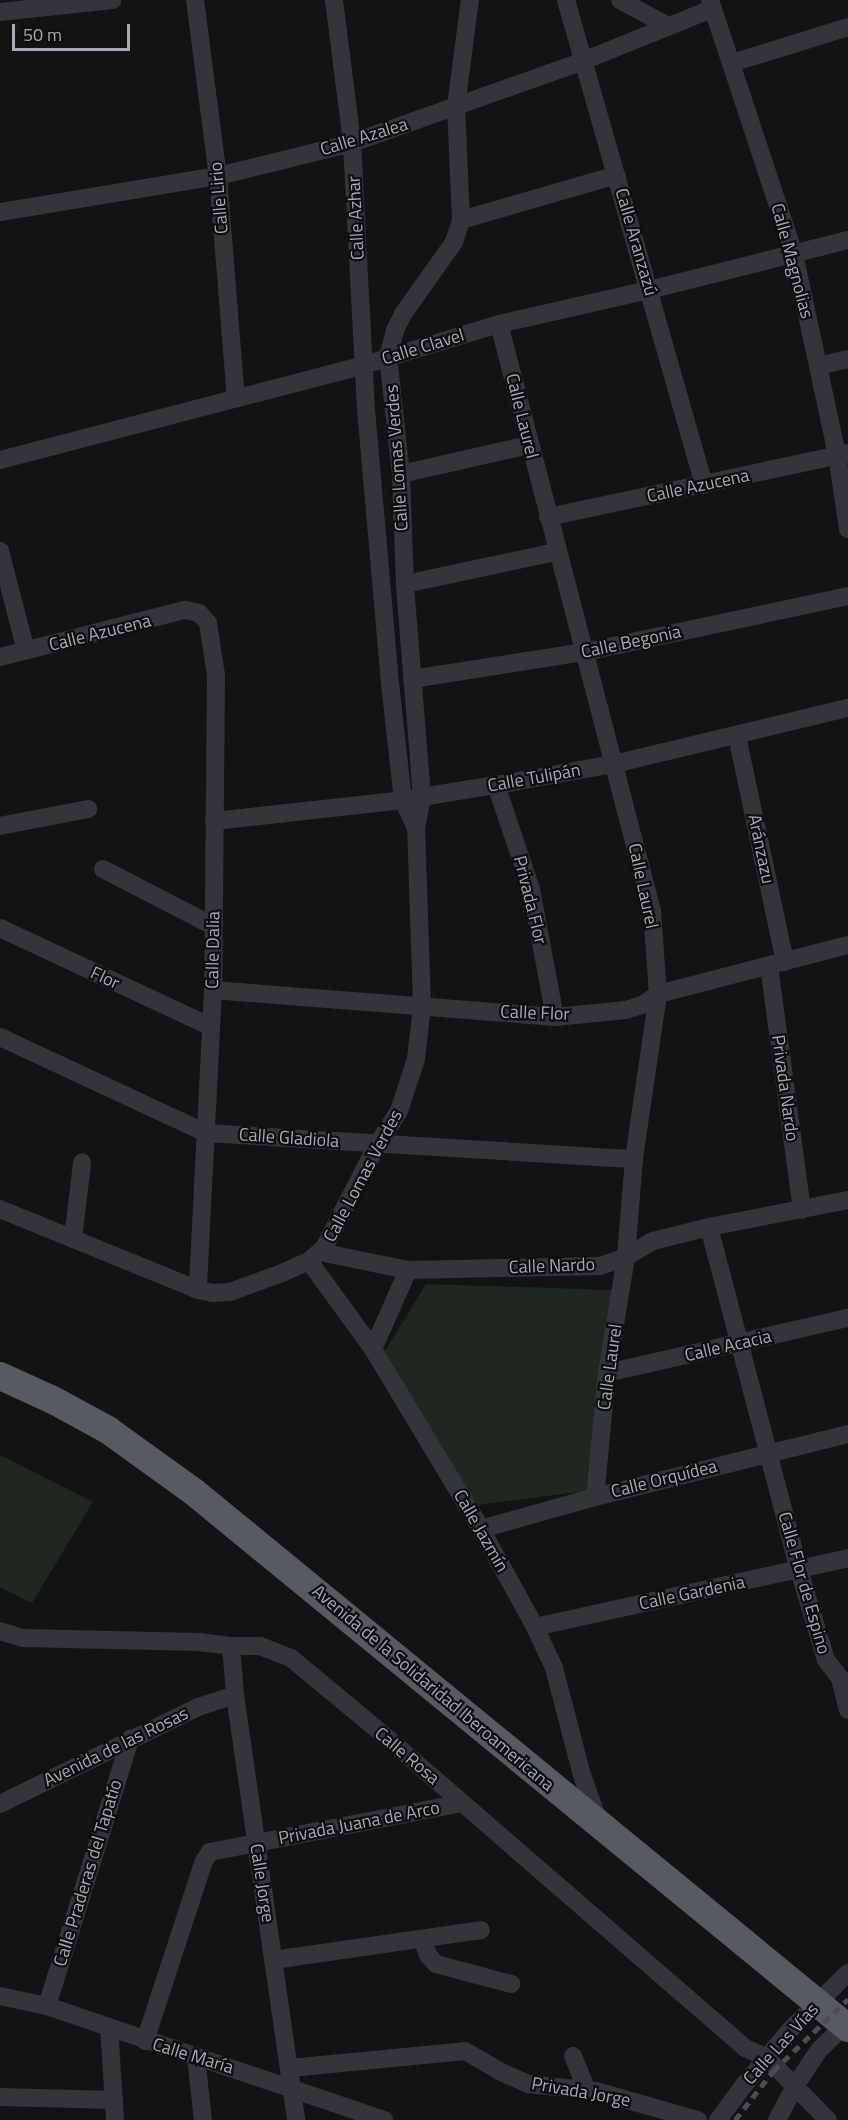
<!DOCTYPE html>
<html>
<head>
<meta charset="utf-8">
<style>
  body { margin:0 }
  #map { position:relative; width:848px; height:2120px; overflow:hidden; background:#131314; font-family:"Titillium Web",sans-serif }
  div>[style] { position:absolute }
  .green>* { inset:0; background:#1f2720 }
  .minor>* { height:18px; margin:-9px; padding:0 9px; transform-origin:9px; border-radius:9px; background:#343539 }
  .trunk>* { height:28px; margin:-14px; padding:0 14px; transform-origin:14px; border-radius:14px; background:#585a61 }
  .rail>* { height:4.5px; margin-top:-2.25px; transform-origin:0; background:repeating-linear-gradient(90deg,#4b4d52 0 8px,transparent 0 14px) }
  span { translate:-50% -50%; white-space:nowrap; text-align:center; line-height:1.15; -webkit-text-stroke:4.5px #0e0e0f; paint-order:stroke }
  .street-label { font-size:18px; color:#a5aab4 }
  .scale { position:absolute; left:12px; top:24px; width:118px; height:27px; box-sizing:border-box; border:3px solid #a5aab4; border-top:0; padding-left:8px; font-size:18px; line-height:21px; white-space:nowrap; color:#a5aab4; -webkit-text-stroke:4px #0e0e0f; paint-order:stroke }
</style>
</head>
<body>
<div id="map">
  <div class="green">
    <i style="clip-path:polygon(426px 1284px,614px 1290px,587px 1491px,477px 1505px,385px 1351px)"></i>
    <i style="clip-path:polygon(0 1455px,93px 1502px,32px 1603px,0 1587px)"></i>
  </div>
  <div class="minor">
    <i style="left:195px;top:0;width:177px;rotate:82.6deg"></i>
    <i style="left:218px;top:176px;width:223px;rotate:85.4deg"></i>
    <i style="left:334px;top:0;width:144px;rotate:82.8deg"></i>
    <i style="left:352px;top:143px;width:266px;rotate:87deg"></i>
    <i style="left:366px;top:409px;width:266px;rotate:85deg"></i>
    <i style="left:389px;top:674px;width:127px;rotate:83.7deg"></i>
    <i style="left:403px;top:800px;width:31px;rotate:65deg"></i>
    <i style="left:566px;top:0;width:504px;rotate:74.12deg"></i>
    <i style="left:620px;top:0;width:55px;rotate:28.4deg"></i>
    <i style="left:710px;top:0;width:268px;rotate:71.7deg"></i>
    <i style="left:794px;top:254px;width:206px;rotate:77.9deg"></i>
    <i style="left:837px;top:455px;width:75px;rotate:81.5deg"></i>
    <i style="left:0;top:12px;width:113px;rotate:-6.1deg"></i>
    <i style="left:732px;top:63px;width:121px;rotate:-17.2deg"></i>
    <i style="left:0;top:212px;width:221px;rotate:-9.4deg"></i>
    <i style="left:218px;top:176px;width:138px;rotate:-13.8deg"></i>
    <i style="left:352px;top:143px;width:245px;rotate:-19.5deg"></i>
    <i style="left:583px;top:61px;width:139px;rotate:-22deg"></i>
    <i style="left:461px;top:220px;width:162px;rotate:-16.1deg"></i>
    <i style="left:499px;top:324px;width:607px;rotate:75.39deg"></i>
    <i style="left:652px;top:911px;width:83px;rotate:85.9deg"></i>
    <i style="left:658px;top:994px;width:167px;rotate:98.3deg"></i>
    <i style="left:634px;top:1159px;width:98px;rotate:94.7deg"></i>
    <i style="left:626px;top:1257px;width:118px;rotate:99.3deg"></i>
    <i style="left:607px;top:1373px;width:125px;rotate:95.5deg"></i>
    <i style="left:818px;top:366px;width:31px;rotate:-13deg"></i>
    <i style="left:0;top:460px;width:376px;rotate:-14.6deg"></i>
    <i style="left:364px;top:365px;width:141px;rotate:-16.9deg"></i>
    <i style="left:499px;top:324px;width:154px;rotate:-12.8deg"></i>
    <i style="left:649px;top:290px;width:205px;rotate:-14.1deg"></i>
    <i style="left:401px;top:474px;width:131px;rotate:-12.8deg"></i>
    <i style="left:548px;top:517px;width:307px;rotate:-12deg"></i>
    <i style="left:0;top:551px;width:103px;rotate:75.4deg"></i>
    <i style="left:405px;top:584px;width:154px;rotate:-12deg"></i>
    <i style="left:0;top:657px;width:191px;rotate:-14.3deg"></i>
    <i style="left:185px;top:610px;width:14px;rotate:12deg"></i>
    <i style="left:199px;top:613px;width:13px;rotate:48deg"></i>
    <i style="left:208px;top:623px;width:53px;rotate:81.3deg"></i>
    <i style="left:216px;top:675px;width:315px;rotate:90.5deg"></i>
    <i style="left:213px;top:990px;width:300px;rotate:92.9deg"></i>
    <i style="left:412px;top:679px;width:175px;rotate:-8.9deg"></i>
    <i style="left:585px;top:652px;width:269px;rotate:-12deg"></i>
    <i style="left:737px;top:736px;width:231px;rotate:78deg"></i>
    <i style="left:496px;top:785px;width:110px;rotate:71.4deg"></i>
    <i style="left:531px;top:889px;width:130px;rotate:79.4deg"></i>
    <i style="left:214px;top:821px;width:190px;rotate:-6.3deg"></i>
    <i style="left:403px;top:800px;width:94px;rotate:-9.2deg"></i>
    <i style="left:496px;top:785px;width:120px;rotate:-10.1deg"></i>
    <i style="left:614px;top:764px;width:241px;rotate:-13.5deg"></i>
    <i style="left:0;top:826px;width:90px;rotate:-10.9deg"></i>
    <i style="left:103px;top:869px;width:124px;rotate:27.4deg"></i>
    <i style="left:0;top:928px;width:233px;rotate:25.1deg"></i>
    <i style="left:769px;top:966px;width:246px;rotate:82.3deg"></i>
    <i style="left:213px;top:990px;width:343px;rotate:4.5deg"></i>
    <i style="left:555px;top:1017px;width:71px;rotate:-5.6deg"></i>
    <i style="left:626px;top:1010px;width:19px;rotate:-18deg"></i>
    <i style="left:644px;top:1004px;width:17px;rotate:-36deg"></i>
    <i style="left:658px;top:994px;width:196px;rotate:-14.5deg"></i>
    <i style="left:0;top:1037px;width:227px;rotate:25deg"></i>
    <i style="left:206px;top:1133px;width:429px;rotate:3.5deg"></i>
    <i style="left:0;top:1209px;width:214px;rotate:22.2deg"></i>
    <i style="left:198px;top:1290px;width:15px;rotate:11deg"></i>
    <i style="left:213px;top:1293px;width:17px;rotate:-3deg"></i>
    <i style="left:230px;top:1292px;width:55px;rotate:-20.1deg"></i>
    <i style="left:282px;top:1273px;width:30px;rotate:-24deg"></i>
    <i style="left:309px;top:1261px;width:20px;rotate:-41deg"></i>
    <i style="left:324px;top:1248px;width:116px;rotate:-62.8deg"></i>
    <i style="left:377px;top:1145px;width:40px;rotate:-57.1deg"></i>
    <i style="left:399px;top:1111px;width:55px;rotate:-71.9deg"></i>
    <i style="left:416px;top:1059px;width:53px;rotate:-83.5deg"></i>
    <i style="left:422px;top:1006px;width:178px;rotate:-91.9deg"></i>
    <i style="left:416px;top:828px;width:32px;rotate:-79deg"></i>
    <i style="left:422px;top:797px;width:214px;rotate:-94.6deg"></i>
    <i style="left:405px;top:584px;width:110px;rotate:-92.1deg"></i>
    <i style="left:401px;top:474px;width:118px;rotate:-96.3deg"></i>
    <i style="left:388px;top:357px;width:28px;rotate:-75deg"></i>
    <i style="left:395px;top:330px;width:18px;rotate:-63deg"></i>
    <i style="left:403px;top:314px;width:88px;rotate:-54.7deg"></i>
    <i style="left:454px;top:242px;width:23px;rotate:-72deg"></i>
    <i style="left:461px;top:220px;width:114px;rotate:-92.5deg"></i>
    <i style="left:456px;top:106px;width:107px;rotate:-82.5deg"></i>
    <i style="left:709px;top:1227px;width:355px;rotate:75.3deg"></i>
    <i style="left:799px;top:1570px;width:94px;rotate:73.3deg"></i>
    <i style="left:826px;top:1660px;width:23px;rotate:52deg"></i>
    <i style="left:840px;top:1678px;width:33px;rotate:76deg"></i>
    <i style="left:73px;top:1239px;width:77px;rotate:-83.2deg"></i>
    <i style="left:320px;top:1252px;width:90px;rotate:11.6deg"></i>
    <i style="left:408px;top:1270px;width:192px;rotate:-1.2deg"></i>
    <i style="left:600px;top:1266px;width:28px;rotate:-19deg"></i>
    <i style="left:626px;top:1257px;width:31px;rotate:-31deg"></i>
    <i style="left:653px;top:1241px;width:58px;rotate:-14deg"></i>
    <i style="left:709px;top:1227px;width:142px;rotate:-11deg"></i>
    <i style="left:309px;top:1261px;width:109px;rotate:54deg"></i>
    <i style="left:373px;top:1349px;width:210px;rotate:59deg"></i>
    <i style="left:481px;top:1529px;width:112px;rotate:61.1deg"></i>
    <i style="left:535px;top:1627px;width:45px;rotate:65.1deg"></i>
    <i style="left:554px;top:1668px;width:107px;rotate:75.4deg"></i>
    <i style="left:581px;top:1772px;width:51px;rotate:70.5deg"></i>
    <i style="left:373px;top:1349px;width:86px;rotate:-66.1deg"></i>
    <i style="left:607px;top:1373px;width:247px;rotate:-12.9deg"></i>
    <i style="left:481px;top:1529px;width:118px;rotate:-15.7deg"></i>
    <i style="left:595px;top:1497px;width:261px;rotate:-14deg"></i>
    <i style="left:535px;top:1627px;width:321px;rotate:-12.4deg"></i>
    <i style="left:0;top:1631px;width:24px;rotate:17deg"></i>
    <i style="left:23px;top:1638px;width:176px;rotate:1.3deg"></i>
    <i style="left:199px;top:1642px;width:32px;rotate:7deg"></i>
    <i style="left:231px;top:1646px;width:29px"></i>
    <i style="left:260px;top:1646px;width:33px;rotate:21deg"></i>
    <i style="left:291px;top:1658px;width:131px;rotate:39.7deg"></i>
    <i style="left:392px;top:1742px;width:467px;rotate:40.9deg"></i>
    <i style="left:745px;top:2048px;width:24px;rotate:24deg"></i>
    <i style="left:767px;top:2058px;width:87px;rotate:45.5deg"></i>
    <i style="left:231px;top:1646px;width:49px;rotate:85.3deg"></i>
    <i style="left:235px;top:1695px;width:429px;rotate:81.8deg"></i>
    <i style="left:0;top:1804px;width:220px;rotate:-26.1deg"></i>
    <i style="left:198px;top:1707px;width:39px;rotate:-18deg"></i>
    <i style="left:422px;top:1939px;width:17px;rotate:69deg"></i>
    <i style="left:428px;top:1955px;width:12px;rotate:48deg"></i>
    <i style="left:436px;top:1964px;width:78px;rotate:14.9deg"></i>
    <i style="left:273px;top:1960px;width:210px;rotate:-8.2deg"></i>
    <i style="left:0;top:1996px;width:48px;rotate:12deg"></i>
    <i style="left:47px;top:2006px;width:356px;rotate:18.7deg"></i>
    <i style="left:47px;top:2006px;width:280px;rotate:-72.7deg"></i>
    <i style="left:109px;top:2027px;width:93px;rotate:86.3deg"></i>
    <i style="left:145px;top:2041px;width:189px;rotate:-71.9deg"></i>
    <i style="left:204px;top:1861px;width:11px;rotate:-56deg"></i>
    <i style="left:210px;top:1852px;width:257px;rotate:-11deg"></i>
    <i style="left:573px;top:2056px;width:38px;rotate:68deg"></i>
    <i style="left:196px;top:2057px;width:63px;rotate:83.7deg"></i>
    <i style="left:290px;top:2068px;width:176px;rotate:-5.5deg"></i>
    <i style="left:465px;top:2051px;width:39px;rotate:30deg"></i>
    <i style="left:499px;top:2071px;width:32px;rotate:24deg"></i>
    <i style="left:528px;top:2084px;width:68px;rotate:5.9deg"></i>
    <i style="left:596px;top:2091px;width:106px;rotate:15.9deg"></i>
    <i style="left:0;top:2097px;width:114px;rotate:1.5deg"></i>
    <i style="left:718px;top:2120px;width:44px;rotate:-53.4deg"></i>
    <i style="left:744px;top:2085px;width:73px;rotate:-50deg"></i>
    <i style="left:791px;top:2029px;width:80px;rotate:-44.5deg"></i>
    <i style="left:777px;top:2120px;width:38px;rotate:-62deg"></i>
    <i style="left:795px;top:2086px;width:43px;rotate:-56.3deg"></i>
    <i style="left:819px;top:2050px;width:40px;rotate:-44deg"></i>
  </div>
  <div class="trunk">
    <i style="left:0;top:1376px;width:58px;rotate:24.4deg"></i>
    <i style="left:53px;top:1400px;width:63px;rotate:28.6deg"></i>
    <i style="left:108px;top:1430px;width:106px;rotate:35.8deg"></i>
    <i style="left:194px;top:1492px;width:846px;rotate:39.34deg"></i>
  </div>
  <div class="rail">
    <i style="left:735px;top:2120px;width:62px;rotate:-52.2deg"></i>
    <i style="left:773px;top:2071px;width:104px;rotate:-43.8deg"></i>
  </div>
  <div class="street-label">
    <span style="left:364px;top:137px;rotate:-17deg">Calle Azalea</span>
    <span style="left:219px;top:198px;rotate:-95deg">Calle Lirio</span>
    <span style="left:356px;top:218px;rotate:-93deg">Calle Azhar</span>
    <span style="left:636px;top:242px;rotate:74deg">Calle Aranzazú</span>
    <span style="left:792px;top:261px;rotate:75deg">Calle Magnolias</span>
    <span style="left:423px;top:347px;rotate:-17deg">Calle Clavel</span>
    <span style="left:522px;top:416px;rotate:76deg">Calle Laurel</span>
    <span style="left:397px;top:458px;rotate:-94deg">Calle Lomas Verdes</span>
    <span style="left:698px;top:486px;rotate:-12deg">Calle Azucena</span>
    <span style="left:100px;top:633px;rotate:-14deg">Calle Azucena</span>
    <span style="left:631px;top:642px;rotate:-12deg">Calle Begonia</span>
    <span style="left:534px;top:778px;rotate:-10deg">Calle Tulipán</span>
    <span style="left:761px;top:849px;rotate:78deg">Aránzazu</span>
    <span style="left:643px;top:886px;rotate:78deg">Calle Laurel</span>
    <span style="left:530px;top:900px;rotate:76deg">Privada Flor</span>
    <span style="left:213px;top:950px;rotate:-89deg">Calle Dalia</span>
    <span style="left:105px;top:978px;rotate:25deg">Flor</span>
    <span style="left:535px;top:1013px;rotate:2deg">Calle Flor</span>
    <span style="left:785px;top:1088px;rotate:82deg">Privada Nardo</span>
    <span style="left:289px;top:1138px;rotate:4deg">Calle Gladiola</span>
    <span style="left:363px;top:1176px;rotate:-62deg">Calle Lomas Verdes</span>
    <span style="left:552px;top:1266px;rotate:-2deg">Calle Nardo</span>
    <span style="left:728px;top:1346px;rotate:-13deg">Calle Acacia</span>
    <span style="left:610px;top:1367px;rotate:-82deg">Calle Laurel</span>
    <span style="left:664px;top:1479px;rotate:-14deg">Calle Orquídea</span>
    <span style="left:481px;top:1531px;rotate:60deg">Calle Jazmín</span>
    <span style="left:804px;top:1583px;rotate:74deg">Calle Flor de Espino</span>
    <span style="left:692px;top:1593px;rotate:-12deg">Calle Gardenia</span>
    <span style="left:433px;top:1688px;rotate:40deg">Avenida de la Solidaridad Iberoamericana</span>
    <span style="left:116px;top:1747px;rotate:-26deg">Avenida de las Rosas</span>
    <span style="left:407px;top:1756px;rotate:40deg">Calle Rosa</span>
    <span style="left:359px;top:1823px;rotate:-11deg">Privada Juana de Arco</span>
    <span style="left:88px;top:1873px;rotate:-73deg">Calle Praderas del Tapatío</span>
    <span style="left:262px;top:1883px;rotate:81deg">Calle Jorge</span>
    <span style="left:781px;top:2044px;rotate:-48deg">Calle Las Vías</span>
    <span style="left:193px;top:2056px;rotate:17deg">Calle María</span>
    <span style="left:581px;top:2092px;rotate:10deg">Privada Jorge</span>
  </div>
  <div class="scale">50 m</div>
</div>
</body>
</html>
